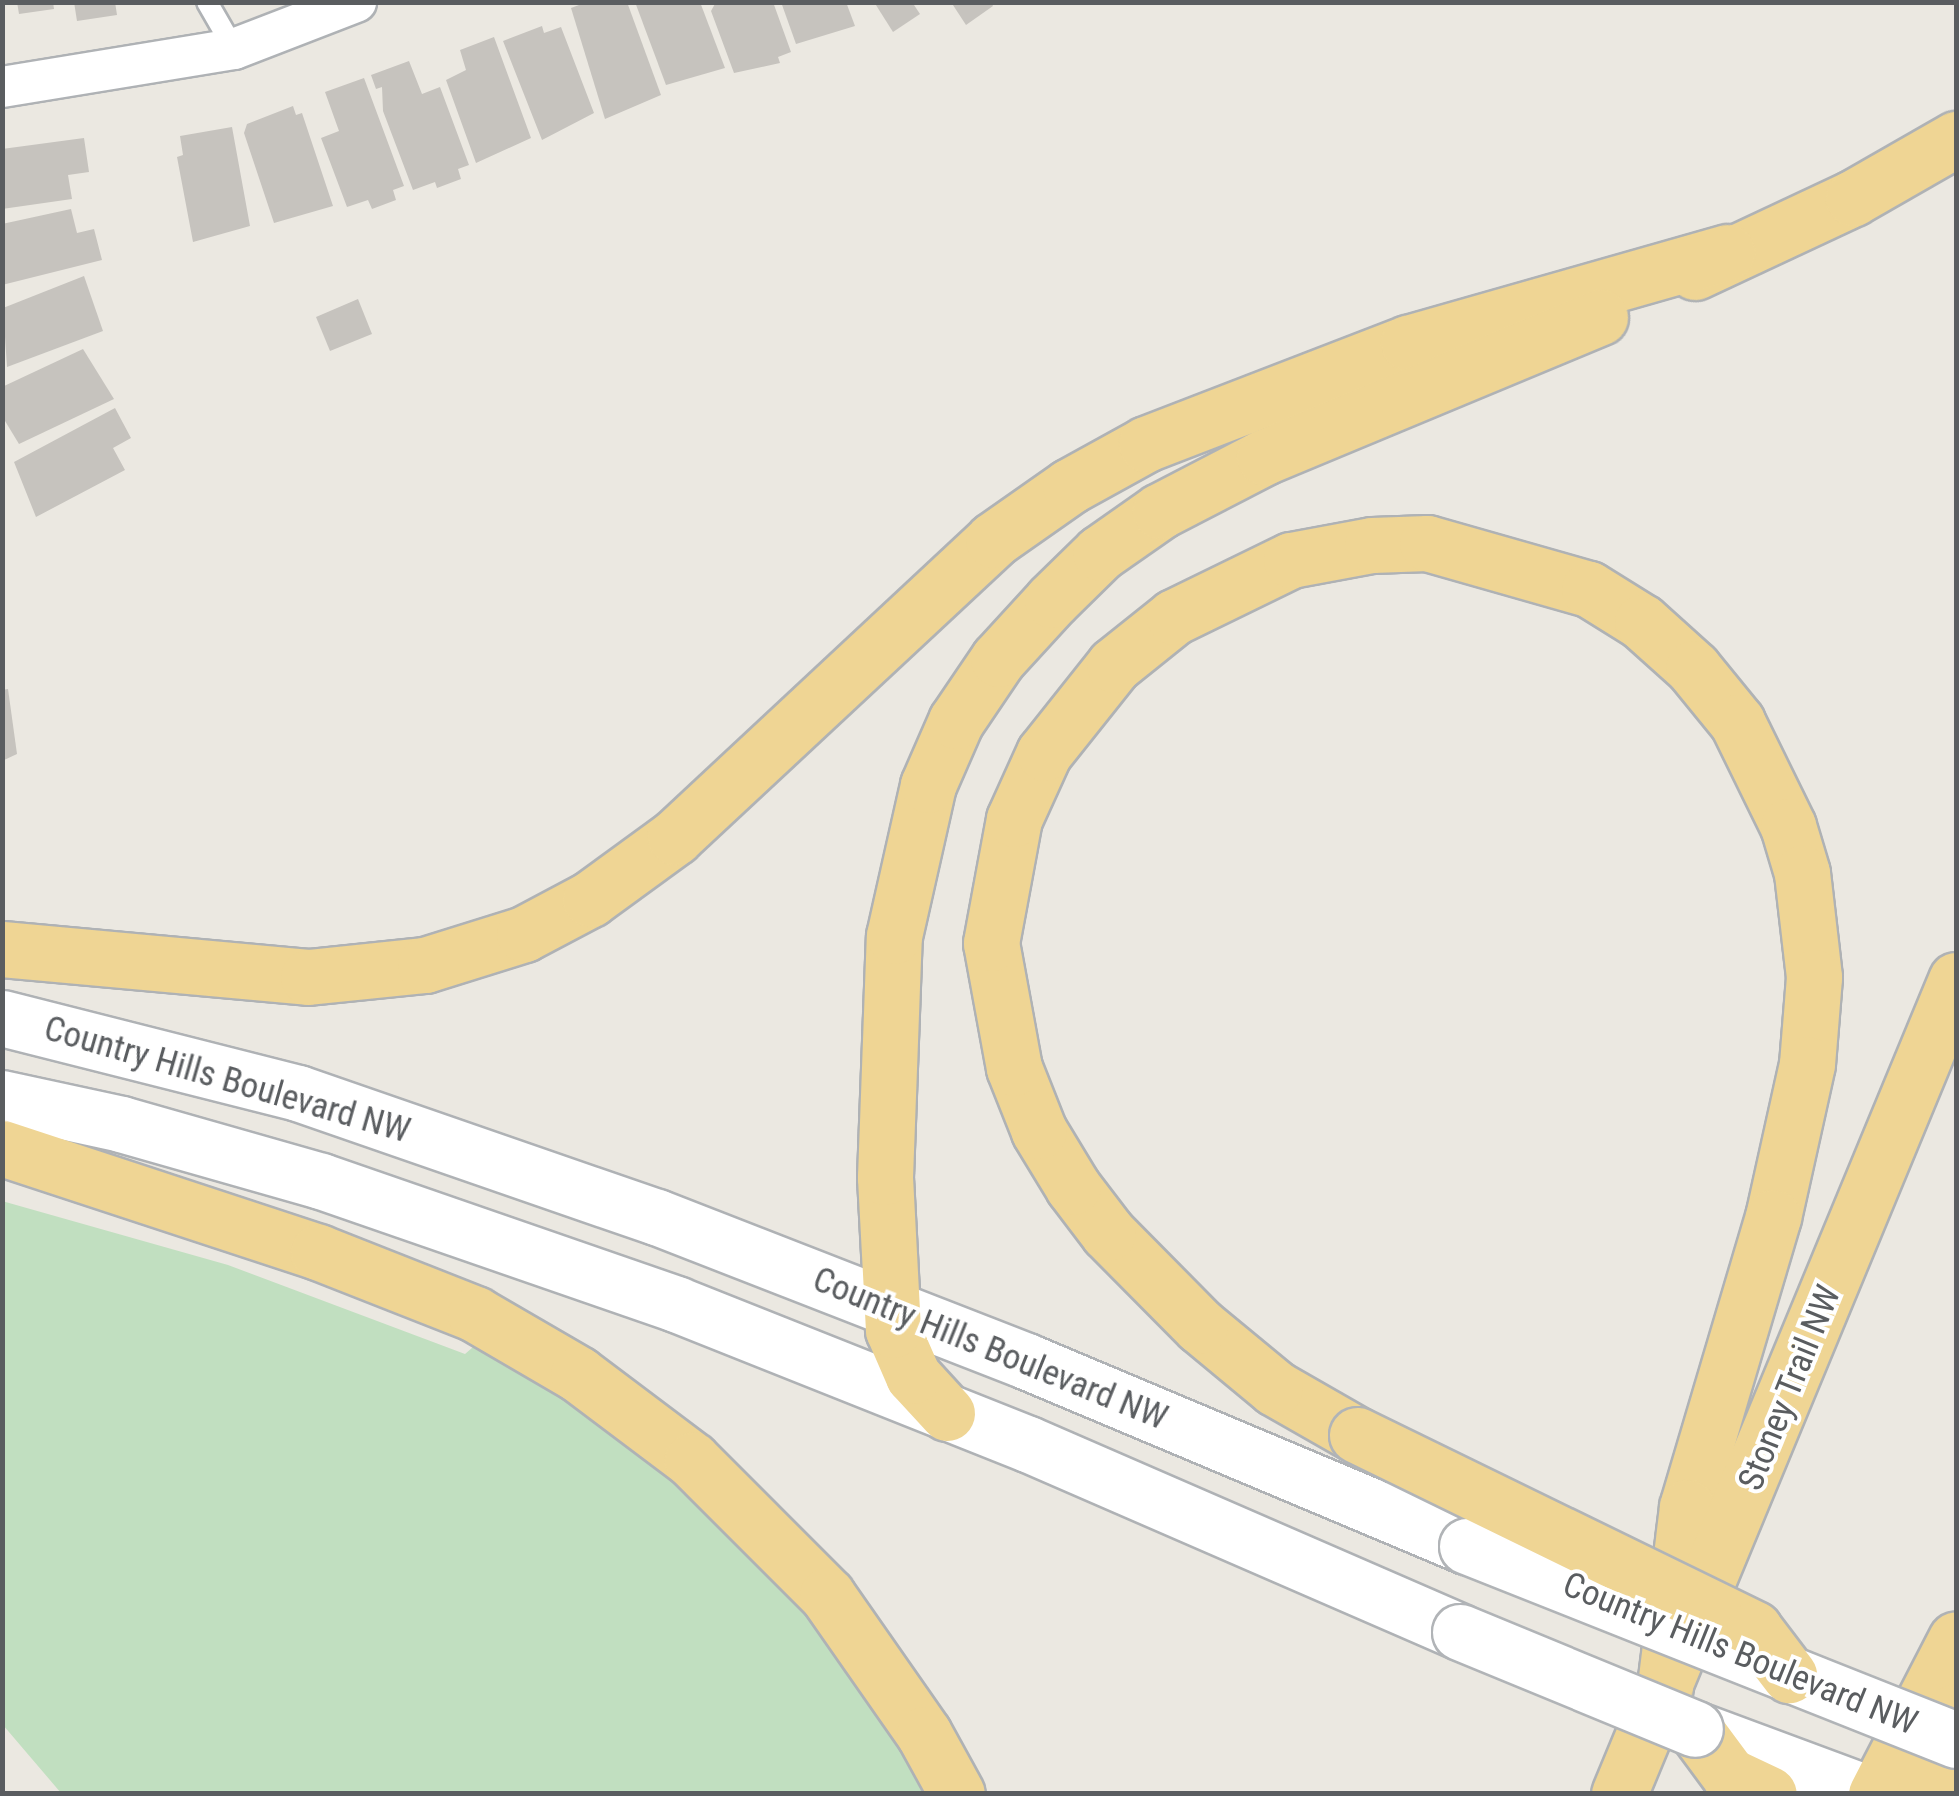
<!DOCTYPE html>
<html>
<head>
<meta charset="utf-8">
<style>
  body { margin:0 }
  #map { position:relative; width:1959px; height:1796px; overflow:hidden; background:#ebe8e1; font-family:"Roboto Condensed",sans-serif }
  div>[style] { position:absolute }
  .green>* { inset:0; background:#c1dfc0 }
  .building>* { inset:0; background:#c6c3be }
  .roads { filter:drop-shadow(2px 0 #afb2b5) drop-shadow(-2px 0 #afb2b5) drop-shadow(0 2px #afb2b5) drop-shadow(0 -2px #afb2b5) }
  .lane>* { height:20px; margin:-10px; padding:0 10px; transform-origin:10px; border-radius:10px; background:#fff }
  .street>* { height:40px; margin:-20px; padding:0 20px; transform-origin:20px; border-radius:20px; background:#fff }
  .secondary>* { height:55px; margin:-27.5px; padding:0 27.5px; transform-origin:27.5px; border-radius:27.5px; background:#fff }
  .highway>* { height:55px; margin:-27.5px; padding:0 27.5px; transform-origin:27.5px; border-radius:27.5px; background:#efd594 }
  .bridges { filter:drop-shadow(2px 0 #b1b4b7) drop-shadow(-2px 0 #b1b4b7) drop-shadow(0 2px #b1b4b7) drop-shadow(0 -2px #b1b4b7) }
  .secondary-bridge>* { height:55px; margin:-27.5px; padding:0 27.5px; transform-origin:27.5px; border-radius:27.5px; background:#fff }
  .highway-bridge>* { height:55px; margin:-27.5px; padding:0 27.5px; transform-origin:27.5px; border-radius:27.5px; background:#efd594 }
  span { translate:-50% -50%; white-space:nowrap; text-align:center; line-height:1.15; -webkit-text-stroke:8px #fff; paint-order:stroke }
  .street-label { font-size:35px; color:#5a5d60 }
  .frame { position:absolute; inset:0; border:5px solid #5a5d60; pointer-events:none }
</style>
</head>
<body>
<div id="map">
  <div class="green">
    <i style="clip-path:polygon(2px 1201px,228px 1265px,465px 1354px,480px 1341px,521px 1361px,787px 1565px,937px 1793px,61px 1793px,3px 1725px)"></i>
  </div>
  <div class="building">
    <i style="clip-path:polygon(17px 2px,53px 2px,54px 9px,19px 14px)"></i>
    <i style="clip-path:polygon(74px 2px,115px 2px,117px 15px,77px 21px)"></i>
    <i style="clip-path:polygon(587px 2px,627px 2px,661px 95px,605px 119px,571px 8px)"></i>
    <i style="clip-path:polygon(635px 2px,700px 2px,725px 68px,666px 85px)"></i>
    <i style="clip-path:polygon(716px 2px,773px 2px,791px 52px,778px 57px,780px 63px,734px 73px,711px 11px)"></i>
    <i style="clip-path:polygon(781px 2px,846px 2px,855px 26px,796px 44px)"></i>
    <i style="clip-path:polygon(874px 2px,912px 2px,920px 14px,893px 32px)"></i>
    <i style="clip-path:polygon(951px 2px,991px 2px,993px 6px,966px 25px)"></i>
    <i style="clip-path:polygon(542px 26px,544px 33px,561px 27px,594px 113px,542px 140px,503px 41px)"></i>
    <i style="clip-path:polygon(494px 37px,531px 138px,476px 163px,446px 80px,466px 70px,460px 50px)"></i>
    <i style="clip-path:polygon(409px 61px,422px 94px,440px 87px,469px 165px,458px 169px,461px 179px,437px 188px,435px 182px,413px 190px,383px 111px,382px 87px,376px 89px,371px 75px)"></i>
    <i style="clip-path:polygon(364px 78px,404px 186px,393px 190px,396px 200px,372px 209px,368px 200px,347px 207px,321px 138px,339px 131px,325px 92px)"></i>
    <i style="clip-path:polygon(293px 106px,296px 115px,302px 113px,333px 206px,274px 223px,244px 133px,247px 124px)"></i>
    <i style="clip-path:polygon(232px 127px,250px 226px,193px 242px,177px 157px,183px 155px,180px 136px)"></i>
    <i style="clip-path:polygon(84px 138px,89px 172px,68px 175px,72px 199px,2px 209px,2px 149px)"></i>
    <i style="clip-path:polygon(71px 209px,77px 233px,94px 229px,102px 260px,2px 285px,2px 224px)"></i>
    <i style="clip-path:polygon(84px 276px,103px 331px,7px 367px,3px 308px)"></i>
    <i style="clip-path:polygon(358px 299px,372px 334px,330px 351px,316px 317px)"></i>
    <i style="clip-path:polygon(83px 349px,114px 399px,19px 444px,2px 416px,2px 387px)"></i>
    <i style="clip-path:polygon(115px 408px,131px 438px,113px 448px,125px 470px,36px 517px,14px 462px)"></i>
    <i style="clip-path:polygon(8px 689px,17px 754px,2px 761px,2px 690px)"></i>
  </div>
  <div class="roads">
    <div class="lane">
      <i style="left:207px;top:2px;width:54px;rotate:60.1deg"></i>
    </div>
    <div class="street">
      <i style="left:2px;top:87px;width:235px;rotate:-9.3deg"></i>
      <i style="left:234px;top:49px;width:131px;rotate:-21.1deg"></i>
    </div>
    <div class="secondary">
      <i style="left:2px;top:1018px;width:305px;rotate:14.2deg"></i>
      <i style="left:298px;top:1093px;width:380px;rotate:19.1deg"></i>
      <i style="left:657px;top:1217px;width:396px;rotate:21.3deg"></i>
      <i style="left:1026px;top:1361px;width:478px;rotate:22.8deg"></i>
      <i style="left:2px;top:1098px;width:122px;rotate:12.3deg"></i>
      <i style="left:121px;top:1124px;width:208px;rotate:15.9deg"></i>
      <i style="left:321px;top:1181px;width:376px;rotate:19.1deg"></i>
      <i style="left:676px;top:1304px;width:379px;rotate:21.7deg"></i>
      <i style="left:1028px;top:1444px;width:471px;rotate:23.5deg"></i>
      <i style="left:1695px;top:1729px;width:187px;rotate:20.4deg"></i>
    </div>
    <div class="highway">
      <i style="left:1695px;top:272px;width:174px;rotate:-25.1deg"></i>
      <i style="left:1853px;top:198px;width:119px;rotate:-29.8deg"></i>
      <i style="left:2px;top:949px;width:307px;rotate:5.2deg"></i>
      <i style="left:308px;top:977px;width:118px;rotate:-5.9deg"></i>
      <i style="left:425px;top:965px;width:104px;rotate:-17.4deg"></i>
      <i style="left:524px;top:934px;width:75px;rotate:-27.9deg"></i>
      <i style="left:590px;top:899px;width:105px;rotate:-36.1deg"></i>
      <i style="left:675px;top:837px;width:435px;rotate:-43deg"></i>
      <i style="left:993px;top:540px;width:94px;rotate:-35deg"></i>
      <i style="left:1070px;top:486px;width:87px;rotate:-28.9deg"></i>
      <i style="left:1146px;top:444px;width:281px;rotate:-21.1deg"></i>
      <i style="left:1408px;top:343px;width:332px;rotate:-15.9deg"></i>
      <i style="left:2px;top:1148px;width:333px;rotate:18.2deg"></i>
      <i style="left:318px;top:1252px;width:169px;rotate:21.5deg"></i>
      <i style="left:475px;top:1314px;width:119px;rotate:30.2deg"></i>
      <i style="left:578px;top:1374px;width:143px;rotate:37deg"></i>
      <i style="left:692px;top:1460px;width:191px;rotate:45deg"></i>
      <i style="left:827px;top:1595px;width:169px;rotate:55.1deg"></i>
      <i style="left:924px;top:1734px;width:68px;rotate:61.2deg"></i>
      <i style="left:947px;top:1413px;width:50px;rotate:-132.6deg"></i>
      <i style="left:913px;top:1376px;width:50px;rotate:-113.5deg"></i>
      <i style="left:893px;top:1330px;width:153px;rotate:-93deg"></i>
      <i style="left:885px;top:1177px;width:241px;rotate:-87.9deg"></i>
      <i style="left:894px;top:936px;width:155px;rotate:-77.3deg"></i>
      <i style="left:928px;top:785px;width:70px;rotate:-66.4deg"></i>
      <i style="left:956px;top:721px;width:75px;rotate:-55.9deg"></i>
      <i style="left:998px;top:659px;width:80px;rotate:-47.5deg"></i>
      <i style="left:1052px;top:600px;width:67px;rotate:-44.4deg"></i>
      <i style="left:1100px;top:553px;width:73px;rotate:-35deg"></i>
      <i style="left:1160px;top:511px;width:117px;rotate:-27.4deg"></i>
      <i style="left:1264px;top:457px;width:364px;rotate:-22.6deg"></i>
      <i style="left:1357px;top:1435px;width:95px;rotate:-150.2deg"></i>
      <i style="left:1275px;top:1388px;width:97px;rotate:-140.4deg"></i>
      <i style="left:1200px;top:1326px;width:131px;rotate:-134.7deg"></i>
      <i style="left:1108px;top:1233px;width:58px;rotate:-127.3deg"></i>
      <i style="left:1073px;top:1187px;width:66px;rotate:-121.3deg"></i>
      <i style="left:1039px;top:1131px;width:68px;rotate:-111.6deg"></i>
      <i style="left:1014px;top:1068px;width:127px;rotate:-100.4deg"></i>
      <i style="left:991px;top:943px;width:126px;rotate:-79.5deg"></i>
      <i style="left:1014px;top:819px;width:72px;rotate:-65.6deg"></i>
      <i style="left:1044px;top:753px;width:112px;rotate:-51.5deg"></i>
      <i style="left:1114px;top:665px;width:77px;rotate:-38.7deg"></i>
      <i style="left:1174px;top:617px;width:130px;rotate:-26deg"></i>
      <i style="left:1291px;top:560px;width:82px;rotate:-10.5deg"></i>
      <i style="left:1372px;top:545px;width:55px;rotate:-2.1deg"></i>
      <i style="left:1427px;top:543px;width:168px;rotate:15.9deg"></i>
      <i style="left:1589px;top:589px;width:62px;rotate:31.9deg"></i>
      <i style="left:1642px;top:622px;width:69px;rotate:42deg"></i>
      <i style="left:1693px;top:668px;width:70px;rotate:50.8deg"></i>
      <i style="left:1737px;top:722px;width:116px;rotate:63.9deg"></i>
      <i style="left:1788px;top:826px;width:49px;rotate:73.4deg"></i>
      <i style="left:1802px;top:873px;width:105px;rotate:83.4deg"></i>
      <i style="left:1814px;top:977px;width:87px;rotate:94.6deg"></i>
      <i style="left:1807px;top:1064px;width:157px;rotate:102.5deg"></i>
      <i style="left:1773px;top:1217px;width:302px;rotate:106.5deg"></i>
      <i style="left:1687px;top:1507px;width:181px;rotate:97deg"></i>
      <i style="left:1695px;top:1729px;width:57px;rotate:53.5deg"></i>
      <i style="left:1729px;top:1775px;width:44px;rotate:25.4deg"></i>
      <i style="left:1619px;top:1794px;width:881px;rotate:-67.51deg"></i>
      <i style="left:1876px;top:1794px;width:174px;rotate:-62.7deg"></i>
      <i style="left:1924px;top:1794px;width:89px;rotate:-68.9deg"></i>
    </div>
  </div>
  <div class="bridges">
    <div class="secondary-bridge">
      <i style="left:1467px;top:1546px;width:526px;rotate:21.64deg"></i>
      <i style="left:1460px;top:1632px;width:254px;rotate:22.4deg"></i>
    </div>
    <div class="highway-bridge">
      <i style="left:1357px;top:1435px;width:442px;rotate:26deg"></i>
      <i style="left:1754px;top:1629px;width:58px;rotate:52.7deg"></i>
    </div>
  </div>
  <div class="street-label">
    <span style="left:227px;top:1080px;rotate:16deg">Country Hills Boulevard NW</span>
    <span style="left:990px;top:1349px;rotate:22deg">Country Hills Boulevard NW</span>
    <span style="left:1790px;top:1388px;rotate:-68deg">Stoney Trail NW</span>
    <span style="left:1740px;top:1654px;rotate:22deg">Country Hills Boulevard NW</span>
  </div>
  <div class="frame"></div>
</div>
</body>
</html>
